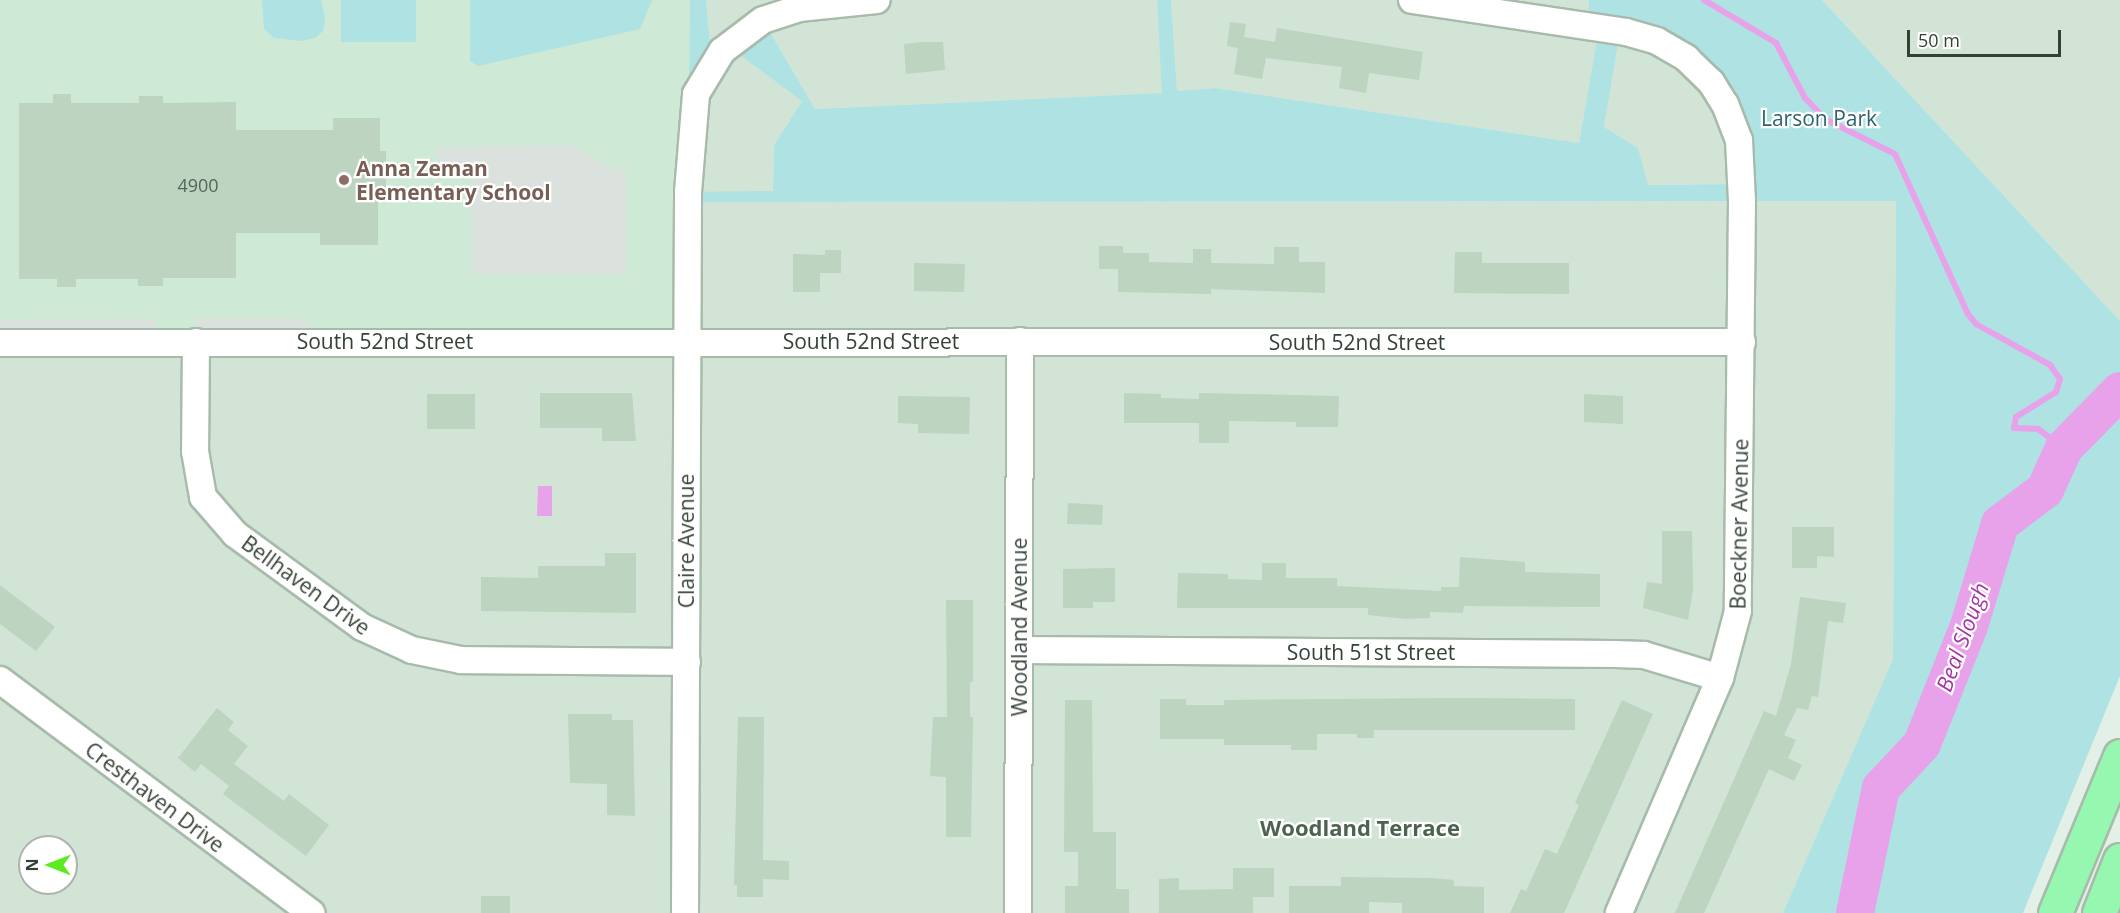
<!DOCTYPE html>
<html>
<head>
<meta charset="utf-8">
<style>
  body { margin:0 }
  #map { position:relative; width:2120px; height:913px; overflow:hidden; background:#e3f0e7; font-family:"Open Sans",sans-serif }
  div>[style] { position:absolute }
  .residential>* { inset:0; background:#d2e4d6 }
  .education>* { inset:0; background:#cee9d5 }
  .green>* { inset:0; background:#aee2e3 }
  .parking>* { inset:0; background:#dbe1dc }
  .water>* { inset:0; background:#e8a2ea }
  .stream>* { height:6px; margin:-3px; padding:0 3px; transform-origin:3px; border-radius:3px; background:#e8a2ea }
  .river>* { height:38px; margin:-19px; padding:0 19px; transform-origin:19px; border-radius:19px; background:#e8a2ea }
  .building>* { inset:0; background:#bcd4c0 }
  .roads { filter:drop-shadow(2px 0 #a7bbab) drop-shadow(-2px 0 #a7bbab) drop-shadow(0 2px #a7bbab) drop-shadow(0 -2px #a7bbab) }
  .minor>* { height:26px; margin:-13px; padding:0 13px; transform-origin:13px; border-radius:13px; background:#fff }
  .primary>* { height:33px; margin:-16.5px; padding:0 16.5px; transform-origin:16.5px; border-radius:16.5px; background:#95f7b0 }
  .dots>* { width:16px; height:16px; translate:-50% -50%; box-sizing:border-box; border:3px solid #fff; border-radius:50% }
  span { translate:-50% -50%; white-space:nowrap; text-align:center; line-height:1.15; -webkit-text-stroke:4.5px #fff; paint-order:stroke }
  .number-label { font-size:18px; color:#566658 }
  .number-label span { -webkit-text-stroke-width:0 }
  .park-label { font-size:21px; color:#2c636f }
  .education-label { font-size:21px; color:#785e54; font-weight:700 }
  .left { translate:0 -50%; text-align:left }
  .street-label { font-size:21px; color:#344236 }
  .water-label { font-size:22px; color:#a335a5; font-style:italic }
  .neighbourhood-label { font-size:22px; color:#4c644f; font-weight:700 }
  .north { position:absolute; left:18px; top:835px; width:60px; height:60px; box-sizing:border-box; background:#fff; border:2px solid #aeb3af; border-radius:50%; rotate:270deg; font-size:16px; font-weight:700; line-height:24px; text-align:center; color:#344236 }
  .north::after { content:''; display:block; margin:auto; width:21px; height:27px; background:#5bec1f; clip-path:polygon(50% 0,100% 100%,50% 72%,0 100%) }
  .scale { position:absolute; left:1907px; top:30px; width:154px; height:27px; box-sizing:border-box; border:3px solid #344236; border-top:0; padding-left:8px; font-size:18px; line-height:21px; white-space:nowrap; color:#344236; -webkit-text-stroke:4px #fff; paint-order:stroke }
</style>
</head>
<body>
<div id="map">
  <div class="residential">
    <i style="clip-path:polygon(706px 0,1157px 0,1163px 93px,815px 109px,763px 20px,802px 101px,774px 145px,773px 192px,688px 192px,712px 64px)"></i>
    <i style="clip-path:polygon(1171px 0,1589px 0,1586px 26px,1599px 28px,1579px 143px,1216px 88px,1177px 91px)"></i>
    <i style="clip-path:polygon(1822px 0,2120px 0,2120px 321px)"></i>
    <i style="clip-path:polygon(1620px 31px,1705px 75px,1742px 184px,1647px 185px,1638px 148px,1604px 127px)"></i>
    <i style="clip-path:polygon(evenodd,1896px 201px,1893px 659px,1783px 913px,0 913px,0 343px,688px 202px,1896px 201px,30px 847px,66px 847px,66px 883px,30px 883px,30px 847px)"></i>
  </div>
  <div class="education">
    <i style="clip-path:polygon(0 0,690px 0,687px 341px,0 343px)"></i>
  </div>
  <div class="green">
    <i style="clip-path:polygon(262px 0,321px 0,325px 18px,323px 31px,315px 38px,301px 41px,274px 38px,264px 29px)"></i>
    <i style="clip-path:polygon(341px 0,416px 0,416px 42px,341px 42px)"></i>
    <i style="clip-path:polygon(470px 0,652px 0,640px 29px,478px 66px,470px 61px)"></i>
    <i style="clip-path:polygon(690px 0,706px 0,712px 64px,688px 168px)"></i>
    <i style="clip-path:polygon(evenodd,1157px 0,1171px 0,1177px 91px,1216px 88px,1579px 143px,1599px 28px,1586px 26px,1589px 0,1822px 0,2120px 321px,2120px 676px,2023px 913px,1783px 913px,1893px 659px,1896px 201px,688px 202px,688px 192px,773px 191px,774px 145px,802px 101px,727px 45px,763px 20px,815px 109px,1162px 93px,1157px 0,1620px 32px,1711px 82px,1742px 184px,1648px 185px,1638px 148px,1604px 127px,1620px 32px)"></i>
  </div>
  <div class="parking">
    <i style="clip-path:polygon(572px 145px,611px 169px,626px 169px,626px 274px,471px 274px,471px 170px,437px 170px,437px 147px)"></i>
    <i style="clip-path:polygon(196px 318px,302px 319px,331px 342px,196px 342px)"></i>
    <i style="clip-path:polygon(156px 319px,156px 342px,0 343px,0 320px)"></i>
  </div>
  <div class="water">
    <i style="clip-path:polygon(538px 486px,552px 486px,552px 516px,537px 516px)"></i>
  </div>
  <div class="stream">
    <i style="left:1704px;top:0;width:84px;rotate:30.8deg"></i>
    <i style="left:1776px;top:43px;width:62px;rotate:62.2deg"></i>
    <i style="left:1805px;top:98px;width:29px;rotate:46deg"></i>
    <i style="left:1825px;top:119px;width:78px;rotate:26.6deg"></i>
    <i style="left:1895px;top:154px;width:176px;rotate:65.5deg"></i>
    <i style="left:1968px;top:314px;width:13px;rotate:51deg"></i>
    <i style="left:1976px;top:324px;width:85px;rotate:29deg"></i>
    <i style="left:2050px;top:365px;width:17px;rotate:54deg"></i>
    <i style="left:2060px;top:379px;width:14px;rotate:107deg"></i>
    <i style="left:2056px;top:392px;width:47px;rotate:148deg"></i>
    <i style="left:2016px;top:417px;width:11px;rotate:100deg"></i>
    <i style="left:2014px;top:428px;width:24px;rotate:2deg"></i>
    <i style="left:2038px;top:429px;width:32px;rotate:36deg"></i>
  </div>
  <div class="river">
    <i style="left:1855px;top:913px;width:128px;rotate:-78.3deg"></i>
    <i style="left:1881px;top:788px;width:60px;rotate:-47deg"></i>
    <i style="left:1922px;top:744px;width:127px;rotate:-68.3deg"></i>
    <i style="left:1969px;top:626px;width:107px;rotate:-73.1deg"></i>
    <i style="left:2000px;top:524px;width:56px;rotate:-37.1deg"></i>
    <i style="left:2045px;top:490px;width:46px;rotate:-65.7deg"></i>
    <i style="left:2064px;top:448px;width:80px;rotate:-45.5deg"></i>
  </div>
  <div class="building">
    <i style="clip-path:polygon(1230px 22px,1246px 24px,1244px 37px,1275px 42px,1277px 28px,1423px 52px,1419px 80px,1369px 73px,1366px 93px,1339px 88px,1342px 67px,1266px 58px,1262px 79px,1234px 74px,1238px 48px,1227px 46px)"></i>
    <i style="clip-path:polygon(924px 42px,943px 42px,945px 70px,906px 74px,904px 44px)"></i>
    <i style="clip-path:polygon(53px 94px,71px 94px,71px 103px,139px 103px,139px 96px,163px 96px,163px 103px,236px 102px,236px 130px,333px 130px,333px 118px,380px 118px,380px 151px,386px 151px,386px 201px,378px 201px,378px 245px,320px 245px,320px 233px,236px 233px,236px 278px,163px 278px,163px 286px,138px 286px,138px 279px,76px 279px,76px 287px,57px 287px,57px 279px,19px 279px,19px 103px,53px 103px)"></i>
    <i style="clip-path:polygon(1099px 246px,1123px 246px,1123px 253px,1149px 253px,1149px 262px,1193px 263px,1193px 249px,1211px 249px,1211px 263px,1274px 264px,1274px 247px,1299px 247px,1299px 262px,1325px 262px,1325px 293px,1211px 289px,1211px 294px,1118px 292px,1118px 269px,1099px 269px)"></i>
    <i style="clip-path:polygon(825px 250px,841px 250px,841px 273px,820px 273px,820px 292px,793px 292px,793px 254px,825px 255px)"></i>
    <i style="clip-path:polygon(1455px 252px,1482px 252px,1482px 263px,1569px 263px,1569px 294px,1454px 293px)"></i>
    <i style="clip-path:polygon(914px 263px,965px 264px,964px 292px,914px 291px)"></i>
    <i style="clip-path:polygon(540px 393px,632px 393px,636px 441px,602px 441px,602px 428px,540px 428px)"></i>
    <i style="clip-path:polygon(1124px 393px,1161px 394px,1161px 398px,1199px 399px,1199px 393px,1339px 396px,1338px 427px,1296px 427px,1296px 422px,1229px 421px,1229px 443px,1199px 443px,1199px 423px,1124px 423px)"></i>
    <i style="clip-path:polygon(427px 394px,475px 394px,475px 429px,427px 429px)"></i>
    <i style="clip-path:polygon(1584px 394px,1623px 396px,1623px 424px,1584px 422px)"></i>
    <i style="clip-path:polygon(898px 396px,970px 397px,969px 434px,918px 433px,918px 424px,898px 423px)"></i>
    <i style="clip-path:polygon(1068px 503px,1103px 505px,1102px 525px,1067px 524px)"></i>
    <i style="clip-path:polygon(1792px 527px,1834px 527px,1834px 557px,1817px 556px,1817px 568px,1792px 568px)"></i>
    <i style="clip-path:polygon(1662px 531px,1692px 531px,1693px 590px,1688px 620px,1643px 608px,1647px 582px,1662px 584px)"></i>
    <i style="clip-path:polygon(605px 553px,636px 553px,636px 613px,481px 611px,481px 577px,538px 578px,538px 566px,605px 566px)"></i>
    <i style="clip-path:polygon(1460px 557px,1525px 562px,1525px 572px,1600px 574px,1600px 607px,1464px 606px,1463px 613px,1430px 612px,1430px 618px,1406px 619px,1368px 615px,1368px 608px,1177px 608px,1178px 573px,1228px 574px,1228px 579px,1262px 580px,1262px 563px,1286px 563px,1286px 578px,1337px 578px,1337px 586px,1441px 591px,1441px 587px,1459px 587px)"></i>
    <i style="clip-path:polygon(1115px 568px,1115px 602px,1093px 602px,1093px 608px,1063px 608px,1063px 569px)"></i>
    <i style="clip-path:polygon(0 585px,55px 627px,36px 651px,0 624px)"></i>
    <i style="clip-path:polygon(1800px 597px,1846px 603px,1843px 623px,1828px 621px,1818px 697px,1812px 696px,1808px 710px,1797px 708px,1784px 735px,1796px 740px,1788px 758px,1802px 765px,1794px 781px,1769px 769px,1704px 913px,1675px 913px,1764px 711px,1776px 716px,1791px 664px)"></i>
    <i style="clip-path:polygon(946px 600px,973px 600px,973px 682px,970px 682px,970px 717px,973px 717px,971px 837px,946px 837px,946px 777px,930px 776px,933px 717px,947px 717px)"></i>
    <i style="clip-path:polygon(1460px 698px,1575px 699px,1575px 730px,1374px 730px,1374px 738px,1357px 738px,1357px 734px,1317px 734px,1317px 750px,1291px 750px,1291px 745px,1224px 745px,1224px 739px,1160px 739px,1160px 699px,1186px 699px,1186px 705px,1224px 705px,1224px 700px)"></i>
    <i style="clip-path:polygon(1065px 700px,1092px 700px,1093px 832px,1116px 832px,1116px 889px,1129px 889px,1129px 913px,1065px 913px,1065px 886px,1078px 886px,1078px 852px,1064px 852px)"></i>
    <i style="clip-path:polygon(1622px 700px,1653px 714px,1564px 913px,1510px 913px,1521px 889px,1526px 891px,1545px 849px,1557px 854px,1579px 805px,1575px 803px)"></i>
    <i style="clip-path:polygon(217px 708px,234px 722px,228px 730px,248px 746px,234px 764px,284px 801px,289px 794px,329px 825px,306px 856px,223px 794px,229px 786px,201px 764px,195px 772px,178px 758px)"></i>
    <i style="clip-path:polygon(568px 714px,612px 714px,612px 720px,633px 720px,635px 816px,607px 815px,607px 784px,570px 783px)"></i>
    <i style="clip-path:polygon(738px 717px,764px 717px,763px 860px,789px 861px,789px 880px,763px 879px,763px 897px,737px 897px,737px 885px,734px 885px)"></i>
    <i style="clip-path:polygon(1233px 868px,1274px 868px,1274px 897px,1253px 897px,1253px 913px,1159px 913px,1159px 879px,1179px 878px,1179px 890px,1233px 889px)"></i>
    <i style="clip-path:polygon(1341px 877px,1431px 878px,1454px 880px,1454px 886px,1484px 887px,1484px 913px,1402px 913px,1402px 903px,1369px 902px,1369px 913px,1289px 913px,1289px 886px,1341px 886px)"></i>
    <i style="clip-path:polygon(481px 896px,510px 896px,510px 913px,481px 913px)"></i>
  </div>
  <div class="roads">
    <div class="minor">
      <i style="left:1412px;top:0;width:216px;rotate:8.5deg"></i>
      <i style="left:1626px;top:32px;width:32px;rotate:16deg"></i>
      <i style="left:1657px;top:41px;width:34px;rotate:30deg"></i>
      <i style="left:1686px;top:58px;width:35px;rotate:44deg"></i>
      <i style="left:1711px;top:82px;width:26px;rotate:58deg"></i>
      <i style="left:1725px;top:104px;width:39px;rotate:69deg"></i>
      <i style="left:1739px;top:140px;width:61px;rotate:87.2deg"></i>
      <i style="left:1742px;top:201px;width:410px;rotate:90.6deg"></i>
      <i style="left:1738px;top:611px;width:69px;rotate:105deg"></i>
      <i style="left:1720px;top:678px;width:256px;rotate:113.3deg"></i>
      <i style="left:196px;top:342px;width:109px;rotate:90.5deg"></i>
      <i style="left:195px;top:451px;width:47px;rotate:80.1deg"></i>
      <i style="left:203px;top:497px;width:49px;rotate:49.1deg"></i>
      <i style="left:235px;top:534px;width:157px;rotate:36.2deg"></i>
      <i style="left:362px;top:627px;width:55px;rotate:24.7deg"></i>
      <i style="left:412px;top:650px;width:50px;rotate:11.5deg"></i>
      <i style="left:461px;top:660px;width:226px;rotate:0.5deg"></i>
      <i style="left:0;top:343px;width:1742px;rotate:-0.03deg"></i>
      <i style="left:1019px;top:650px;width:596px;rotate:0.38deg"></i>
      <i style="left:1615px;top:654px;width:29px;rotate:2deg"></i>
      <i style="left:1644px;top:655px;width:79px;rotate:16.8deg"></i>
      <i style="left:0;top:680px;width:389px;rotate:36.8deg"></i>
      <i style="left:685px;top:913px;width:721px;rotate:-89.76deg"></i>
      <i style="left:688px;top:192px;width:98px;rotate:-85.3deg"></i>
      <i style="left:696px;top:94px;width:50px;rotate:-58.8deg"></i>
      <i style="left:722px;top:51px;width:51px;rotate:-37.1deg"></i>
      <i style="left:763px;top:20px;width:38px;rotate:-18deg"></i>
      <i style="left:799px;top:8px;width:78px;rotate:-5.9deg"></i>
      <i style="left:1018px;top:913px;width:572px;rotate:-89.8deg"></i>
    </div>
    <div class="primary">
      <i style="left:2055px;top:913px;width:170px;rotate:-67.5deg"></i>
      <i style="left:2099px;top:913px;width:57px;rotate:-68.4deg"></i>
    </div>
  </div>
  <div class="dots">
    <i style="left:344px;top:180px;background:#8d6e63"></i>
  </div>
  <div class="number-label">
    <span style="left:198px;top:185px">4900</span>
  </div>
  <div class="park-label">
    <span style="left:1819px;top:118px">Larson Park</span>
  </div>
  <div class="education-label">
    <span class="left" style="left:356px;top:180px">Anna Zeman<br>Elementary School</span>
  </div>
  <div class="street-label">
    <span style="left:385px;top:341px">South 52nd Street</span>
    <span style="left:871px;top:341px">South 52nd Street</span>
    <span style="left:1357px;top:342px">South 52nd Street</span>
    <span style="left:1739px;top:524px;rotate:-89deg">Boeckner Avenue</span>
    <span style="left:686px;top:541px;rotate:-90deg">Claire Avenue</span>
    <span style="left:306px;top:585px;rotate:36deg">Bellhaven Drive</span>
    <span style="left:1019px;top:627px;rotate:-90deg">Woodland Avenue</span>
    <span style="left:1371px;top:652px">South 51st Street</span>
    <span style="left:155px;top:797px;rotate:37deg">Cresthaven Drive</span>
  </div>
  <div class="water-label">
    <span style="left:1962px;top:637px;rotate:-70deg">Beal Slough</span>
  </div>
  <div class="neighbourhood-label">
    <span style="left:1360px;top:828px">Woodland Terrace</span>
  </div>
  <div class="north">N</div>
  <div class="scale">50 m</div>
</div>
</body>
</html>
